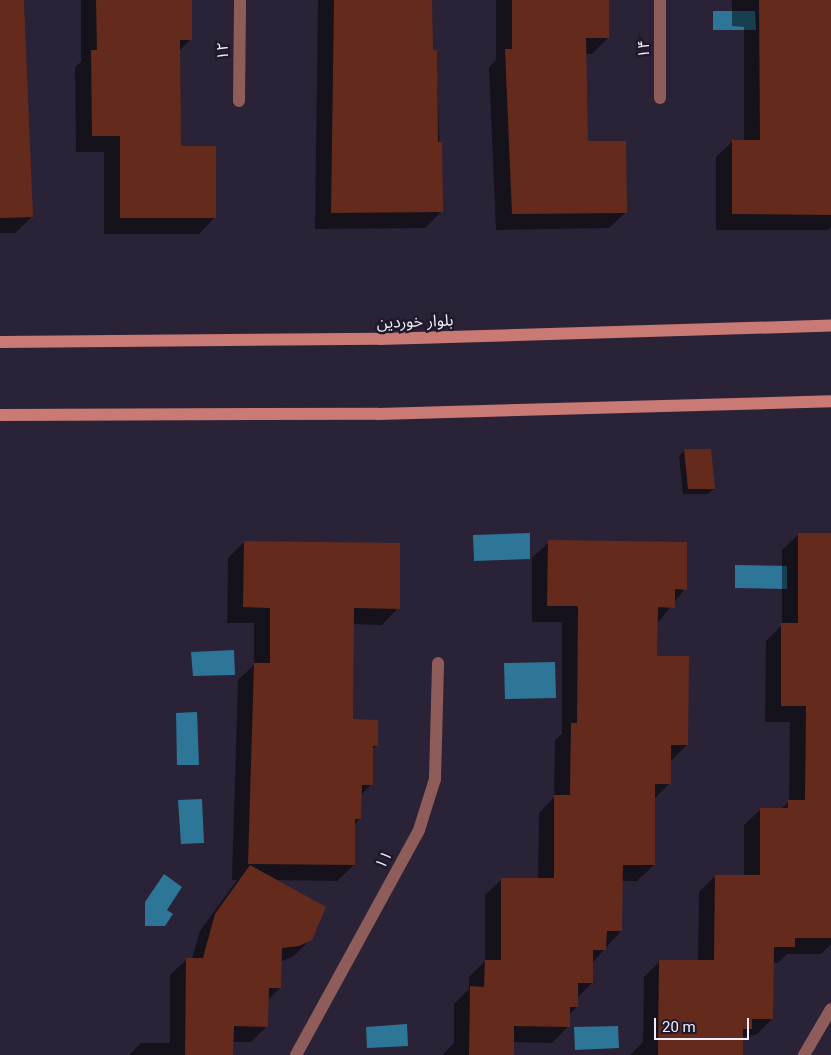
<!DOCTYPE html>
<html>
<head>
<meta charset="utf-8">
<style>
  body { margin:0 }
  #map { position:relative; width:831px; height:1055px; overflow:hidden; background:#2a2236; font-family:Roboto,"Noto Sans Arabic",sans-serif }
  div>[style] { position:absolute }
  .water>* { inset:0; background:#2e7697 }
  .shadow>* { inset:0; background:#0007 }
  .building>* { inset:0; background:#642b1d }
  .street>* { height:12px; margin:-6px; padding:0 6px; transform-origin:6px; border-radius:6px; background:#8f5d59 }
  .secondary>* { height:12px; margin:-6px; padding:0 6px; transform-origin:6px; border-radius:6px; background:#c97a74 }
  span { translate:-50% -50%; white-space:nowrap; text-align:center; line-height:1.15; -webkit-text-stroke:5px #20192c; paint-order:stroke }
  .street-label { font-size:16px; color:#f2edfb }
  .scale { position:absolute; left:654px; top:1018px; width:95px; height:22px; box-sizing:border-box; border:2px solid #f2edfb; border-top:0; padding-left:6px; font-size:15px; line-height:18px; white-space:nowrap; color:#f2edfb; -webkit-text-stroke:4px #20192c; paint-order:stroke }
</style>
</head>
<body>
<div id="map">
  <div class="water">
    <i style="clip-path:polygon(713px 11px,755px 11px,756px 30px,713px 30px)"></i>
    <i style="clip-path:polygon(530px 533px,530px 559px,474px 561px,473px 535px)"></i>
    <i style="clip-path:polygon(735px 565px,787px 566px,787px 589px,735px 588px)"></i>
    <i style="clip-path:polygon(234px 650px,235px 675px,193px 676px,191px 652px)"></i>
    <i style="clip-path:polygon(555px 662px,556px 698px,505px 699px,504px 663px)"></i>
    <i style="clip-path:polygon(197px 712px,199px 765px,177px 765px,176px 713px)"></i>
    <i style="clip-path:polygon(202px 799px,204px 843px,181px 844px,178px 800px)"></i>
    <i style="clip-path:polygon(164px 874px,182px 887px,167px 910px,173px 914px,165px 926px,145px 926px,145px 902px)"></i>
    <i style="clip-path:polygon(407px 1024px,408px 1046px,367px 1048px,366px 1027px)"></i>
    <i style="clip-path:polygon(618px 1026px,619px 1048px,575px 1050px,574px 1027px)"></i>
  </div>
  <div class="shadow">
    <i style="clip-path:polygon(0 0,24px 0,32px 217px,15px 233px,0 233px)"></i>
    <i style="clip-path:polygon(81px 0,190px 0,191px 39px,179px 51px,180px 147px,215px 217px,199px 234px,104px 234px,104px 152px,76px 152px,75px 67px,81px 62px)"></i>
    <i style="clip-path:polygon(318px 0,432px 0,431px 51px,436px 51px,442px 211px,425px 228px,315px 229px)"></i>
    <i style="clip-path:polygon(496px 0,607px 0,608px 38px,592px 54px,585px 54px,587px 142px,626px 212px,609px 228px,496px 230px,489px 67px,496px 60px)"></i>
    <i style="clip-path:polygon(732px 0,831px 0,831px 227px,827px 230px,716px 230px,716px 157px,733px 141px,744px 141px,744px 27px,732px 26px)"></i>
    <i style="clip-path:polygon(685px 450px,714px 489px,708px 494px,683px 494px,679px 456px)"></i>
    <i style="clip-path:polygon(799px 534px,831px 535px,831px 944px,821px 954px,787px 954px,778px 963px,772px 963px,772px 1019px,756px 1035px,742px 1037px,742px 1055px,630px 1055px,643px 1042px,644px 977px,660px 961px,698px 961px,699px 892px,715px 876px,744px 876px,744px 825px,761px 809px,781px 809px,789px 801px,790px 722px,765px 722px,766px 641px,782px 625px,782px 550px)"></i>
    <i style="clip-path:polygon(244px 542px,398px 608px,382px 625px,352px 624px,351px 721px,376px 746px,372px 750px,372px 784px,360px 796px,360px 819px,354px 825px,354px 865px,337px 881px,274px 880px,311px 939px,294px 956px,280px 962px,280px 988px,267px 1001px,267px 1026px,251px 1042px,232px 1042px,232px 1055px,129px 1055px,141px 1043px,170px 1043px,170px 975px,187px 959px,192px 959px,200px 931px,237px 880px,232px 880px,238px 680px,254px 665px,254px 623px,227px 623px,228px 558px)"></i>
    <i style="clip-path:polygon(549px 542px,685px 589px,657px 624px,656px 657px,687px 745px,671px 761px,669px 784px,654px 799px,654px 865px,637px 881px,622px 881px,621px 931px,592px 963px,592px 983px,577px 998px,577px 1007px,569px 1015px,569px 1026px,552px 1043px,512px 1042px,512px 1055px,442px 1055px,454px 1043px,454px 1004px,469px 989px,469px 977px,485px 961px,485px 895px,502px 879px,538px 879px,539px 813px,554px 797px,555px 740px,562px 734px,562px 622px,532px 622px,532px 558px)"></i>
  </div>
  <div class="building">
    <i style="clip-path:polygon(0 0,24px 0,33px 217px,0 218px)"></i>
    <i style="clip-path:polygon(96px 0,192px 0,192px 40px,180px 40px,181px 146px,216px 146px,216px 218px,120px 218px,120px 136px,92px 136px,91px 50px,97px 50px)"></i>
    <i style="clip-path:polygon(334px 0,432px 0,433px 50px,437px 50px,438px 142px,442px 142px,443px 212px,331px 213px)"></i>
    <i style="clip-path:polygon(512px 0,609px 0,609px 38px,586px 38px,588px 141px,626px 141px,627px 213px,512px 214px,505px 49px,512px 49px)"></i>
    <i style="clip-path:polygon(759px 0,831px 0,831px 215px,732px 214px,732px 140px,760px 140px)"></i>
    <i style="clip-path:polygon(684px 449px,711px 449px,715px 489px,688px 489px)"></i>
    <i style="clip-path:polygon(798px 533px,831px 533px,831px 938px,795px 938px,795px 947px,774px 947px,773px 1019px,752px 1019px,752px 1029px,743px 1029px,743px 1055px,658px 1055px,659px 960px,714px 960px,715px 875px,760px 875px,760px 808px,788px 808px,788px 800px,805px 800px,806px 706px,781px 706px,781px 623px,798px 623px)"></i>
    <i style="clip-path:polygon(548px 540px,687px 542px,687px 590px,675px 589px,675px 608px,658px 607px,657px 656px,689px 656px,688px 745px,671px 745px,671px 784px,655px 784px,655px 865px,623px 865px,622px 931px,607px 931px,606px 950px,593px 950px,593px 983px,578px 983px,578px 1007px,570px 1007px,570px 1027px,514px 1026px,514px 1055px,469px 1055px,470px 986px,484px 987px,485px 960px,501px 960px,501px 878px,554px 878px,554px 795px,570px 795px,571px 723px,577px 723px,578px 606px,547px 606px)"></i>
    <i style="clip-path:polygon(244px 541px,400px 543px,400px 609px,354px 608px,353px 719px,378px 720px,378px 746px,373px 746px,373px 785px,362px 785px,361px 819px,355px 819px,355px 865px,248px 864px,254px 663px,270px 663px,270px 608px,243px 607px)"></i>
    <i style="clip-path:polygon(250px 865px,326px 907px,312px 940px,299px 946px,282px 948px,281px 988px,269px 988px,268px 1027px,234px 1026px,233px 1055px,185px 1055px,186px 958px,203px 958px,215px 914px)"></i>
  </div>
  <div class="street">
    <i style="left:660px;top:0;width:98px;rotate:90deg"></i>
    <i style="left:239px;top:101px;width:101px;rotate:-89.4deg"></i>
    <i style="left:296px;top:1055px;width:256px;rotate:-61.3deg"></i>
    <i style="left:419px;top:830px;width:53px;rotate:-72.6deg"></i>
    <i style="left:435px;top:779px;width:116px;rotate:-88.5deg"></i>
    <i style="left:804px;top:1055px;width:53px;rotate:-59.6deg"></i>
  </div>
  <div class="secondary">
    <i style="left:0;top:342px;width:380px;rotate:-0.5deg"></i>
    <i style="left:380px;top:339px;width:451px;rotate:-1.7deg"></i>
    <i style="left:0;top:415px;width:378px;rotate:-0.2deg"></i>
    <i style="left:378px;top:414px;width:453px;rotate:-1.6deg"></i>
  </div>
  <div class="street-label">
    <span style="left:644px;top:49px;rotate:-90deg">۱۴</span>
    <span style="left:223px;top:51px;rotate:-90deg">۱۲</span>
    <span style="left:415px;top:322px;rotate:-2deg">بلوار خوردین</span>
    <span style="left:384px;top:860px;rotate:-61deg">۱۱</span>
  </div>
  <div class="scale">20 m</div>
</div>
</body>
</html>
